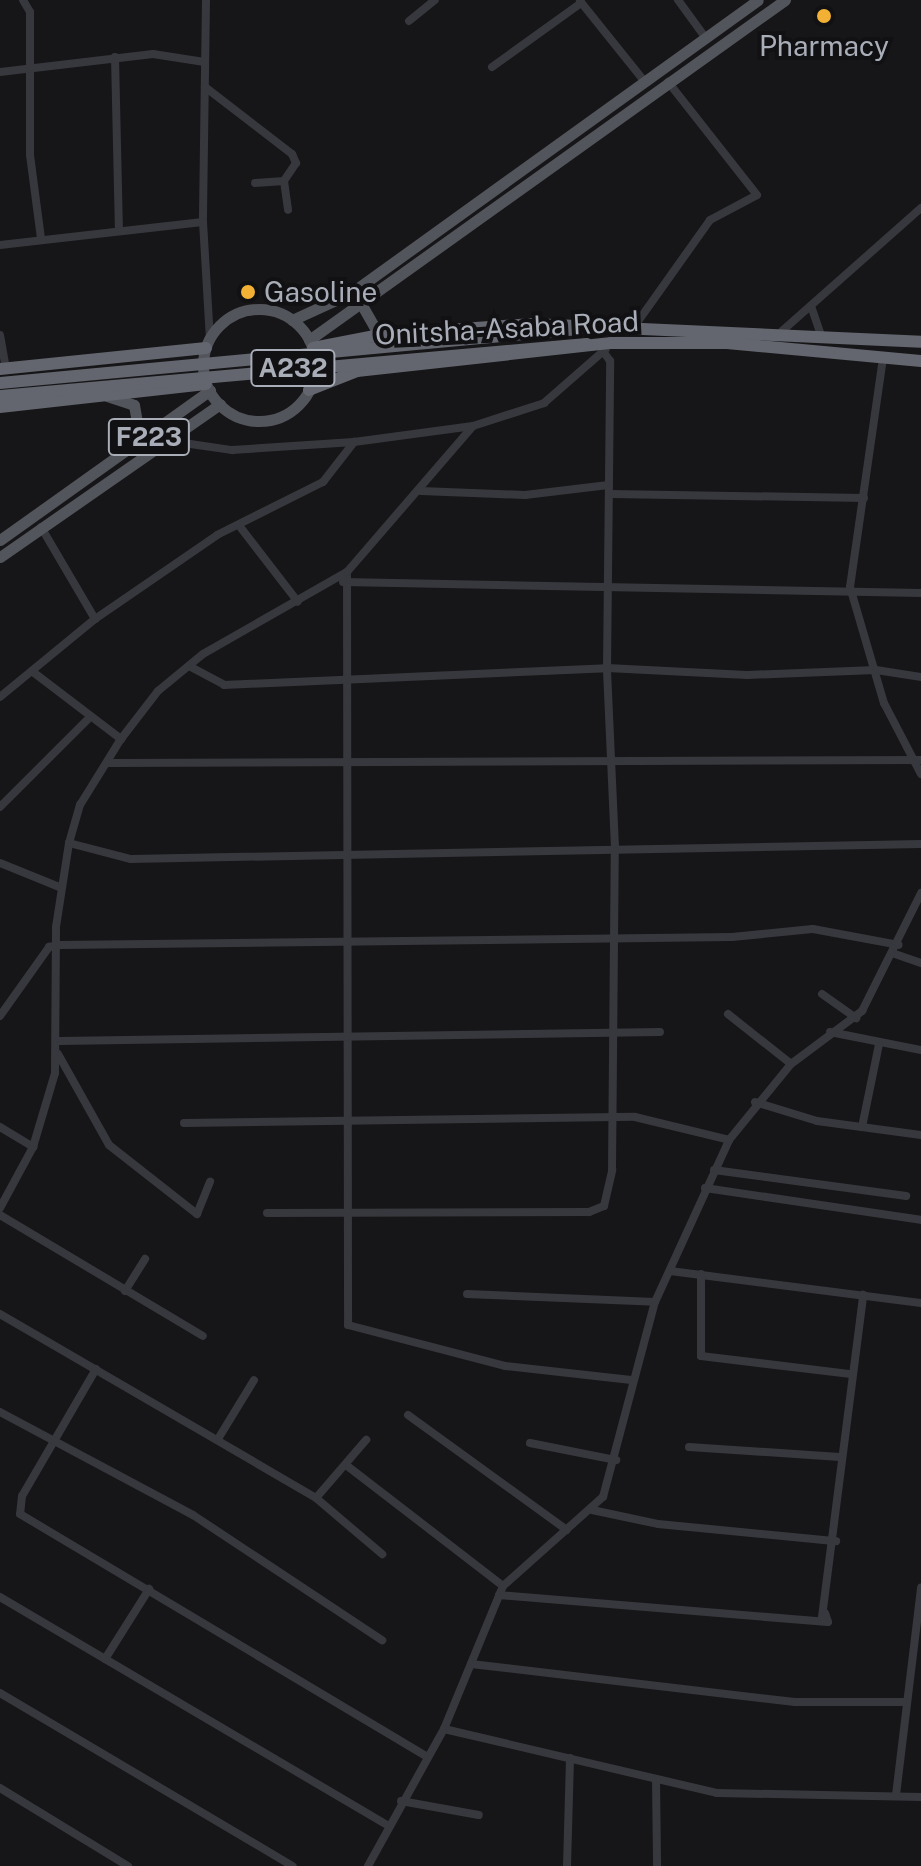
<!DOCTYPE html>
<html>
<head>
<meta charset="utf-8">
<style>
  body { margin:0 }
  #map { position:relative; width:921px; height:1866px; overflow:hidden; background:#161618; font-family:"Public Sans",sans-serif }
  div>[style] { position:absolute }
  .minor>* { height:8px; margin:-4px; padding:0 4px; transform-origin:4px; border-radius:4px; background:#37383d }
  .major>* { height:11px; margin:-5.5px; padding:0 5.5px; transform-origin:5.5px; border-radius:5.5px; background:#53555c }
  .major>.ring { margin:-5.5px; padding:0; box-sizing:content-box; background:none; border:11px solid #53555c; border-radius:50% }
  .highway>* { height:12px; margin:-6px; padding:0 6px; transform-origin:6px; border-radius:6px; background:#63666e }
  .highway-bridge>* { height:12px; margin:-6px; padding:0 6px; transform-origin:6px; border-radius:6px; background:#63666e }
  .dots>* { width:22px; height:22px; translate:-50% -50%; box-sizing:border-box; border:4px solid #111113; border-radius:50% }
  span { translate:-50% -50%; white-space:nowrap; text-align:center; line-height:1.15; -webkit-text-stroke:8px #111113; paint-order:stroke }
  .shield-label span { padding:2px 6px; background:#111113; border:2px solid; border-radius:6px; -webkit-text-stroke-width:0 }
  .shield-label { font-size:26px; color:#a8adb8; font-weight:700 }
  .poi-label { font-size:28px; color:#a8adb8 }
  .left { translate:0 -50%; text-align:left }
  .street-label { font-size:28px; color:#a8adb8 }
</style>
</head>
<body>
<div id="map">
  <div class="minor">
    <i style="left:23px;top:0;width:14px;rotate:60deg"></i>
    <i style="left:30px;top:12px;width:143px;rotate:90deg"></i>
    <i style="left:30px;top:155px;width:85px;rotate:82.5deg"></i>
    <i style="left:206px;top:0;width:222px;rotate:90.8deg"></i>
    <i style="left:203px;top:222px;width:118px;rotate:86.6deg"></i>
    <i style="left:678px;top:0;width:46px;rotate:53.9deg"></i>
    <i style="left:580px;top:1px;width:102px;rotate:51.3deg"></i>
    <i style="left:409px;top:21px;width:33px;rotate:-39deg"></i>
    <i style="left:115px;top:57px;width:170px;rotate:88.7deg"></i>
    <i style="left:492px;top:67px;width:110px;rotate:-35.7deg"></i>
    <i style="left:0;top:72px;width:154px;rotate:-6.7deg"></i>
    <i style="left:153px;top:54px;width:52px;rotate:8.9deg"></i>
    <i style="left:205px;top:87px;width:110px;rotate:37.6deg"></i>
    <i style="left:292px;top:154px;width:10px;rotate:66deg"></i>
    <i style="left:296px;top:163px;width:22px;rotate:124deg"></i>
    <i style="left:284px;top:181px;width:29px;rotate:176deg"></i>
    <i style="left:284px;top:181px;width:29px;rotate:82deg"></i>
    <i style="left:0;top:245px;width:204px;rotate:-6.5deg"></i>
    <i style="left:811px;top:306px;width:28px;rotate:71deg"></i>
    <i style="left:634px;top:327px;width:131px;rotate:-54.6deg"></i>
    <i style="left:710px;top:220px;width:53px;rotate:-28deg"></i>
    <i style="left:757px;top:195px;width:144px;rotate:-128.2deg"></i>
    <i style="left:782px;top:331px;width:186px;rotate:-41.5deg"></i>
    <i style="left:0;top:335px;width:34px;rotate:80deg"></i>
    <i style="left:883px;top:358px;width:231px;rotate:98.2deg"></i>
    <i style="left:850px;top:587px;width:121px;rotate:73.7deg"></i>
    <i style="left:884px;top:703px;width:80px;rotate:62.5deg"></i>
    <i style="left:170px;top:441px;width:63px;rotate:8.3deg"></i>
    <i style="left:232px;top:450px;width:122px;rotate:-3.8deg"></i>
    <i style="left:421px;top:491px;width:104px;rotate:2.2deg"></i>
    <i style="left:525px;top:495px;width:84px;rotate:-6.9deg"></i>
    <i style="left:611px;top:494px;width:253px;rotate:0.9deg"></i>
    <i style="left:41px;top:527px;width:107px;rotate:59.6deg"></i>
    <i style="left:241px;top:528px;width:93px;rotate:52.4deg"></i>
    <i style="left:347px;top:572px;width:753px;rotate:89.92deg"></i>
    <i style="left:348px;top:1325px;width:162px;rotate:14.6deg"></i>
    <i style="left:505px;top:1366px;width:127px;rotate:6.3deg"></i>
    <i style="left:343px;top:582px;width:578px;rotate:1.09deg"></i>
    <i style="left:189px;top:666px;width:40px;rotate:28deg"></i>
    <i style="left:224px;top:685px;width:383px;rotate:-2.5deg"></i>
    <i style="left:607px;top:668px;width:140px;rotate:2.9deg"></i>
    <i style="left:747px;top:675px;width:129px;rotate:-2.2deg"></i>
    <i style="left:876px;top:670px;width:46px;rotate:8.8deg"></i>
    <i style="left:33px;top:672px;width:111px;rotate:37.3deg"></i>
    <i style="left:0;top:697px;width:123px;rotate:-39.4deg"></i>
    <i style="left:95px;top:619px;width:148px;rotate:-34.5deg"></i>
    <i style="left:217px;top:535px;width:119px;rotate:-26.6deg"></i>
    <i style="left:323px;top:482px;width:51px;rotate:-52.2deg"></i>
    <i style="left:354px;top:442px;width:120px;rotate:-7.7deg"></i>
    <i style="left:109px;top:763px;width:812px;rotate:-0.21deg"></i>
    <i style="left:0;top:807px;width:124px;rotate:-45deg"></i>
    <i style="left:69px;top:843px;width:64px;rotate:14.5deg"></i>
    <i style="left:131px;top:859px;width:790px;rotate:-1.09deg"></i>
    <i style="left:0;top:863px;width:64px;rotate:22.1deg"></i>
    <i style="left:895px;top:954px;width:28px;rotate:19deg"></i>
    <i style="left:822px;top:994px;width:42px;rotate:35.2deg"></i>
    <i style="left:728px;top:1014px;width:80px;rotate:38.4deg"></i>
    <i style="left:0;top:1016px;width:85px;rotate:-54.6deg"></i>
    <i style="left:49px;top:947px;width:10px;rotate:-11deg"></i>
    <i style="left:59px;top:945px;width:673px;rotate:-0.68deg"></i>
    <i style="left:732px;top:937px;width:81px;rotate:-5.6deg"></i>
    <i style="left:813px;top:929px;width:87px;rotate:10.5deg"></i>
    <i style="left:830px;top:1032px;width:93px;rotate:11.2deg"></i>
    <i style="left:60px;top:1041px;width:600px;rotate:-0.86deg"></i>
    <i style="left:58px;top:1054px;width:104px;rotate:60.7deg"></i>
    <i style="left:109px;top:1145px;width:112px;rotate:38.1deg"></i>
    <i style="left:197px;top:1214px;width:35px;rotate:-68deg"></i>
    <i style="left:755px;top:1102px;width:65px;rotate:17deg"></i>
    <i style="left:817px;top:1121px;width:105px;rotate:7.7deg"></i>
    <i style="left:184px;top:1123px;width:451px;rotate:-0.8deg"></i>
    <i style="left:635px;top:1117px;width:97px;rotate:13.7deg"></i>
    <i style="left:0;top:1127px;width:39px;rotate:31deg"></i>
    <i style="left:862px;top:1127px;width:85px;rotate:-78.4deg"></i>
    <i style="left:714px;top:1170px;width:194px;rotate:7.7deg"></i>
    <i style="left:705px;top:1188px;width:218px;rotate:8.4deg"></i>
    <i style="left:0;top:1208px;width:69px;rotate:-61.6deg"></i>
    <i style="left:33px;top:1147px;width:77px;rotate:-73.4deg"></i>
    <i style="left:55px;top:1073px;width:146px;rotate:-89.6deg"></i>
    <i style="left:56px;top:927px;width:85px;rotate:-81.2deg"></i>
    <i style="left:69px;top:843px;width:40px;rotate:-74deg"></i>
    <i style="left:80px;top:805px;width:78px;rotate:-58.2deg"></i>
    <i style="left:121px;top:739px;width:61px;rotate:-52.4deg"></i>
    <i style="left:158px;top:691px;width:58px;rotate:-39.4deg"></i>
    <i style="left:203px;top:654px;width:166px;rotate:-29.7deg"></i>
    <i style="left:347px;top:572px;width:193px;rotate:-49.2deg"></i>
    <i style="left:473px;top:426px;width:75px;rotate:-17.9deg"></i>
    <i style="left:544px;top:403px;width:82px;rotate:-41.1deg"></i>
    <i style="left:267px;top:1213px;width:322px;rotate:-0.2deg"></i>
    <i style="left:589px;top:1212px;width:16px;rotate:-22deg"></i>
    <i style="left:604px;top:1206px;width:37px;rotate:-77deg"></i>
    <i style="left:612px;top:1170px;width:323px;rotate:-89.5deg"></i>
    <i style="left:615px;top:847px;width:179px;rotate:-92.6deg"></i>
    <i style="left:607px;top:668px;width:307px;rotate:-89.4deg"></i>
    <i style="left:610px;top:361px;width:12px;rotate:-125deg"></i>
    <i style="left:0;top:1215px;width:236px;rotate:30.8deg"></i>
    <i style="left:670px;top:1271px;width:253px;rotate:7.3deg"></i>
    <i style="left:701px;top:1274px;width:82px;rotate:90deg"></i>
    <i style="left:701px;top:1356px;width:149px;rotate:6.9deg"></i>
    <i style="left:125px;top:1291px;width:38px;rotate:-58deg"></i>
    <i style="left:467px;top:1294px;width:188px;rotate:2.4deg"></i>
    <i style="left:0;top:1314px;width:366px;rotate:30.2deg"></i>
    <i style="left:316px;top:1498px;width:87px;rotate:40.3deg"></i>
    <i style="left:96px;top:1369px;width:147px;rotate:120.2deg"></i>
    <i style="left:22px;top:1496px;width:18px;rotate:96deg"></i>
    <i style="left:20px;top:1514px;width:473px;rotate:30.8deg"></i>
    <i style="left:0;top:1412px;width:219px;rotate:28.1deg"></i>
    <i style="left:193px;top:1515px;width:227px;rotate:33.5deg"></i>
    <i style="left:408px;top:1415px;width:196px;rotate:35.9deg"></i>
    <i style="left:218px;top:1439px;width:69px;rotate:-58.6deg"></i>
    <i style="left:530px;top:1443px;width:88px;rotate:11.2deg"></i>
    <i style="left:689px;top:1447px;width:151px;rotate:3.8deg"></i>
    <i style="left:346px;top:1465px;width:198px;rotate:37.6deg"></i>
    <i style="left:316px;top:1498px;width:77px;rotate:-49.2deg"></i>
    <i style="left:592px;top:1510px;width:67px;rotate:12deg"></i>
    <i style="left:658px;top:1524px;width:179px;rotate:5.5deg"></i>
    <i style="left:499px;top:1595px;width:330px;rotate:4.7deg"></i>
    <i style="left:828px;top:1622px;width:9px;rotate:-108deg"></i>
    <i style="left:0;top:1597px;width:449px;rotate:30.5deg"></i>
    <i style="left:822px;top:1617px;width:325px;rotate:-82.7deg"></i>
    <i style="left:105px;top:1659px;width:83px;rotate:-57.8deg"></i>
    <i style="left:471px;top:1664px;width:326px;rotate:6.7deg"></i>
    <i style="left:795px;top:1702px;width:112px"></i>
    <i style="left:0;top:1693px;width:340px;rotate:30.6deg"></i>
    <i style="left:444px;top:1729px;width:280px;rotate:13.2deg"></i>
    <i style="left:717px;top:1793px;width:204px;rotate:1.1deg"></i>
    <i style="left:656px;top:1779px;width:87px;rotate:89.3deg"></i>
    <i style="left:0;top:1788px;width:150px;rotate:31.4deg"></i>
    <i style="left:896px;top:1795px;width:209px;rotate:-83.1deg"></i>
    <i style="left:401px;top:1801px;width:79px;rotate:10.2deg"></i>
    <i style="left:368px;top:1866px;width:157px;rotate:-61deg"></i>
    <i style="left:444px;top:1729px;width:155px;rotate:-67.6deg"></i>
    <i style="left:503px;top:1586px;width:134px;rotate:-41.7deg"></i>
    <i style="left:603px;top:1497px;width:202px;rotate:-75.1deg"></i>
    <i style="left:655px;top:1302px;width:178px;rotate:-65.4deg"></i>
    <i style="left:729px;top:1140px;width:98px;rotate:-50.8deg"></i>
    <i style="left:791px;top:1064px;width:89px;rotate:-36.7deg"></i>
    <i style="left:862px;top:1011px;width:132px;rotate:-63.4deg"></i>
    <i style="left:567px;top:1866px;width:108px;rotate:-88.4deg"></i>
  </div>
  <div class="major">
    <i style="left:359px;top:300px;width:40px;rotate:60.3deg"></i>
    <i class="ring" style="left:203px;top:309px;width:101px;height:101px"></i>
    <i style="left:292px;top:320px;width:65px;rotate:-24.6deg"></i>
    <i style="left:351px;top:293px;width:501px;rotate:-35.75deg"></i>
    <i style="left:309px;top:340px;width:585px;rotate:-35.54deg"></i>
    <i style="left:107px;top:396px;width:28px;rotate:18deg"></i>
    <i style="left:134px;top:405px;width:39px;rotate:80deg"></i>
    <i style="left:0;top:540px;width:258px;rotate:-35.5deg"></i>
    <i style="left:0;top:557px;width:268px;rotate:-34.8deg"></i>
  </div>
  <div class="highway">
    <i style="left:313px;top:348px;width:67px;rotate:-11.1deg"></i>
    <i style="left:379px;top:335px;width:153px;rotate:-4.1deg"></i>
    <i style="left:532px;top:324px;width:389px;rotate:2.6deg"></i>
    <i style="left:0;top:369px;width:207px;rotate:-5.8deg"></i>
    <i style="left:309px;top:390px;width:52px;rotate:-21.6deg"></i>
    <i style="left:357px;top:371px;width:256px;rotate:-6.3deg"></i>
    <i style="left:611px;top:343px;width:116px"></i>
    <i style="left:727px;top:343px;width:195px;rotate:5.3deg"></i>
    <i style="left:0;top:407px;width:207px;rotate:-6.4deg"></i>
  </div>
  <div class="highway-bridge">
    <i style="left:0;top:383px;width:581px;rotate:-5.34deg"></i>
    <i style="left:0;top:396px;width:589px;rotate:-5.06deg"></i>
  </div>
  <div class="dots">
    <i style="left:824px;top:16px;background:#f2b134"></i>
    <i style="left:248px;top:292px;background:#f2b134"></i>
  </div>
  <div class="shield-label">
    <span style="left:293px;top:368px">A232</span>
    <span style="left:149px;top:437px">F223</span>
  </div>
  <div class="poi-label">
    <span style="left:824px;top:46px">Pharmacy</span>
    <span class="left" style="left:264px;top:292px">Gasoline</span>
  </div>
  <div class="street-label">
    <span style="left:507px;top:328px;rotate:-3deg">Onitsha-Asaba Road</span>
  </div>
</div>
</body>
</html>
